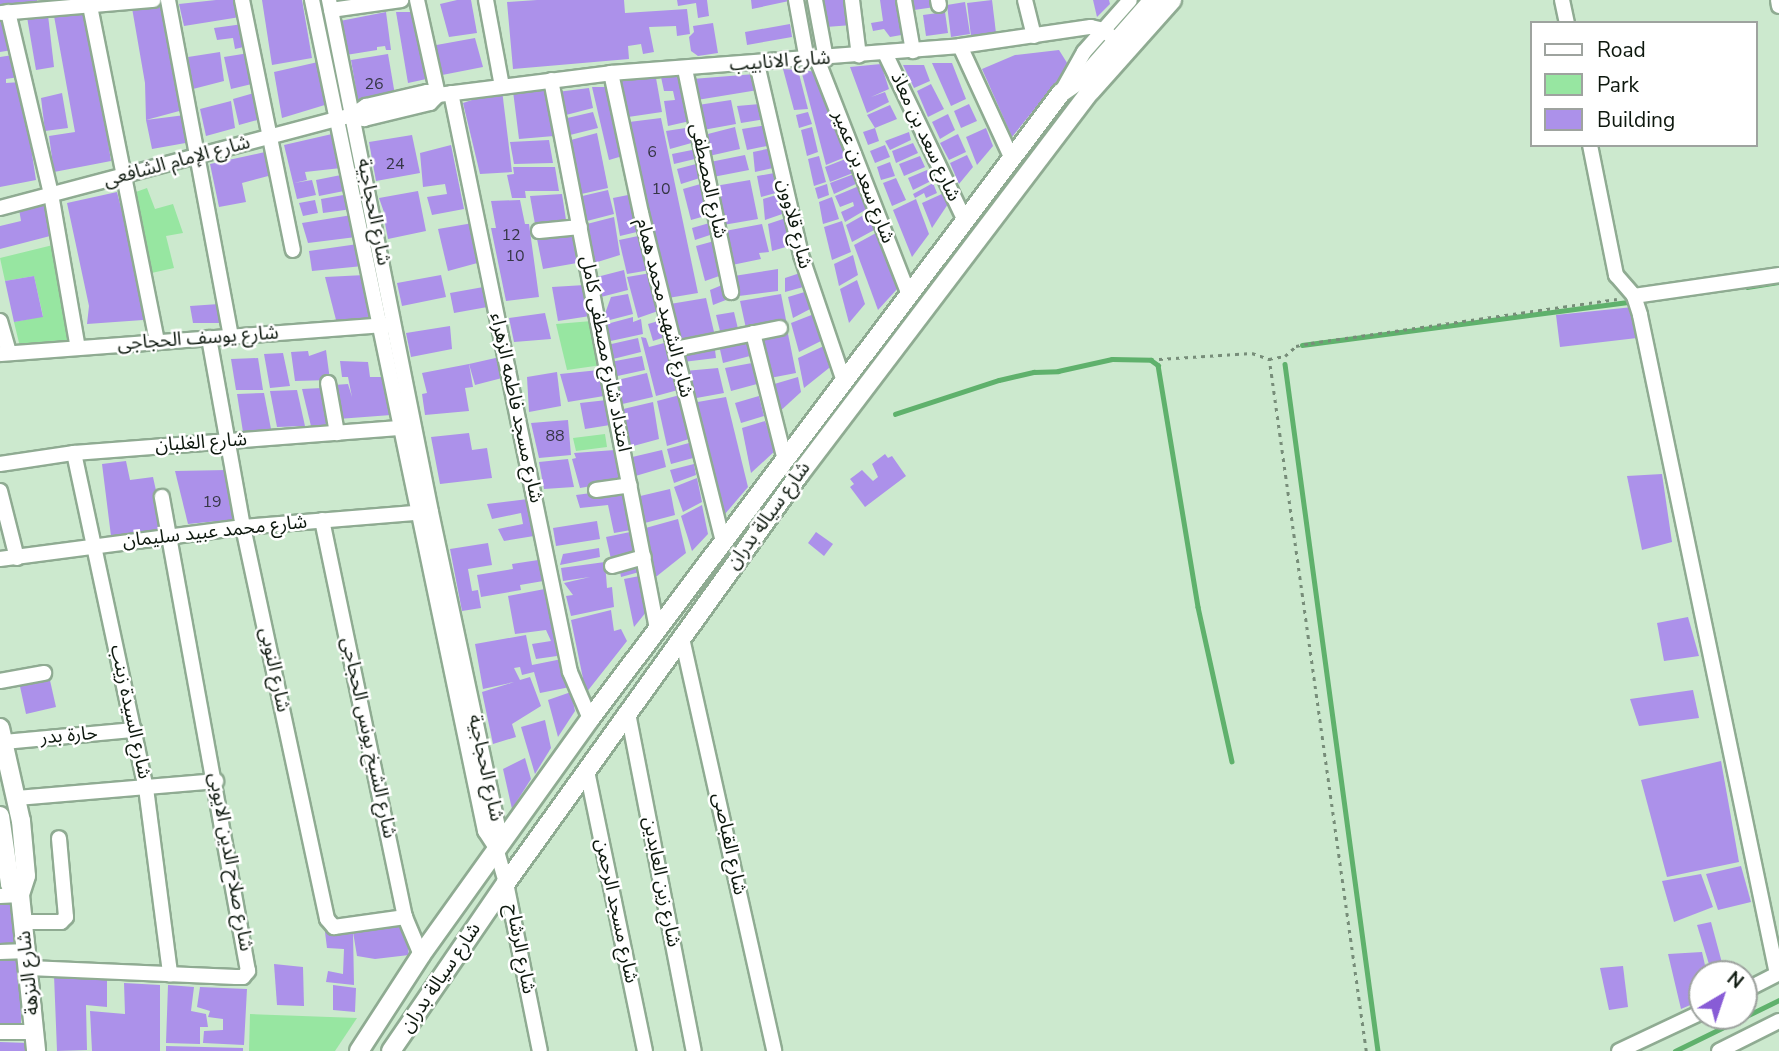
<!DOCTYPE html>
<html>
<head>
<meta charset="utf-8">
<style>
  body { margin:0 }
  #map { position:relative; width:1779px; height:1051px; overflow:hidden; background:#cce9ce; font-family:"Nunito Sans","Noto Sans Arabic",sans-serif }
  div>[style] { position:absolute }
  .green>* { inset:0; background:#97e6a1 }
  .stream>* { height:4.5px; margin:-2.25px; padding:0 2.25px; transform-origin:2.25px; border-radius:2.25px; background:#5fb16c }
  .building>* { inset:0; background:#ac91ea }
  .path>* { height:2.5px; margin-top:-1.25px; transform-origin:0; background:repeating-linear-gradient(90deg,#778d79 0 3.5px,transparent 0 8.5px) }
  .roads { filter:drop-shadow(2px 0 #8fab92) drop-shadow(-2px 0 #8fab92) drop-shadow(0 2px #8fab92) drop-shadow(0 -2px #8fab92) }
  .minor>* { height:14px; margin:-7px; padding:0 7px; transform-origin:7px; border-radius:7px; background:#fff }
  .major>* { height:18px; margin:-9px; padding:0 9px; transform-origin:9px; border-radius:9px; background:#fff }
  span { translate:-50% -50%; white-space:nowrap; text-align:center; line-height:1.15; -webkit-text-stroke:5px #fff; paint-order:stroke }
  .number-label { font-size:16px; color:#353645 }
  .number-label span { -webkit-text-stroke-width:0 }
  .street-label { font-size:19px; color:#0d180e }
  .legend { position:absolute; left:1530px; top:21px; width:228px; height:126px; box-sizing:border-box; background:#fff; border:2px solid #9ea39f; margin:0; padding:9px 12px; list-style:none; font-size:21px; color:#0d180e }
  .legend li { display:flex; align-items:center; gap:14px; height:35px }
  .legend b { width:35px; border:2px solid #9ea39f }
  .north { position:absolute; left:1688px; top:960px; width:70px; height:70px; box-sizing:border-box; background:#fff; border:2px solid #9ea39f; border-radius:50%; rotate:39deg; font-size:19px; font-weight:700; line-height:28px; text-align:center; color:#0d180e }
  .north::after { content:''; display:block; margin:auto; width:24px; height:32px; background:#885cd6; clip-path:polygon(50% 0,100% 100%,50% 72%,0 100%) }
</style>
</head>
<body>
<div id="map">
  <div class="green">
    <i style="clip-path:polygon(147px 188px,155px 209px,173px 204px,183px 233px,166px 236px,174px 268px,147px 274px,133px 193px)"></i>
    <i style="clip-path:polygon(53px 245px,74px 340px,20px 347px,14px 322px,43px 316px,34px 276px,5px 281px,0 258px)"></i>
    <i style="clip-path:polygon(592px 321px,602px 365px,567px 370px,556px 324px)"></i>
    <i style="clip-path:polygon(605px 434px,607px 447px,576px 451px,573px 438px)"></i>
    <i style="clip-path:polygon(250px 1014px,357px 1018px,335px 1051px,249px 1051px)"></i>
  </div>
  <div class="stream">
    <i style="left:1747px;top:287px;width:32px;rotate:-9deg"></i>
    <i style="left:1302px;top:345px;width:336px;rotate:-7.5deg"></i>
    <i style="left:1285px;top:364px;width:693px;rotate:82.29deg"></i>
    <i style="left:895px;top:414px;width:109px;rotate:-18.1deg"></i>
    <i style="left:999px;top:380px;width:36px;rotate:-13deg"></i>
    <i style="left:1034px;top:372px;width:24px;rotate:-2deg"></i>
    <i style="left:1058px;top:371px;width:55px;rotate:-12.5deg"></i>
    <i style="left:1112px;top:359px;width:39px;rotate:1deg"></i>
    <i style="left:1151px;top:360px;width:9px;rotate:36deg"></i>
    <i style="left:1158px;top:365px;width:245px;rotate:80.6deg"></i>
    <i style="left:1198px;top:607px;width:158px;rotate:77.6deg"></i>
    <i style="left:1675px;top:1051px;width:116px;rotate:-26.1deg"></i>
  </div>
  <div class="building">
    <i style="clip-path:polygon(0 0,37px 0,37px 2px,0 6px)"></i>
    <i style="clip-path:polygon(216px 0,237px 0,240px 17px,184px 26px,179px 4px)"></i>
    <i style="clip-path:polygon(262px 0,302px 0,312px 58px,272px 65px)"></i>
    <i style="clip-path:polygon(457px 0,471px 0,477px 33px,449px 37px,440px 4px)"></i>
    <i style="clip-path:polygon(537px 0,624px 0,625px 13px,687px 9px,690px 34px,677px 36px,676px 26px,649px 27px,654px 52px,643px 54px,641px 44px,628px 46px,629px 59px,513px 69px,507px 2px)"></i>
    <i style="clip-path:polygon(677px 0,707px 0,709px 16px,698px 18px,696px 3px,678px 6px)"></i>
    <i style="clip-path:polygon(751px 0,788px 0,789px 1px,752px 9px)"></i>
    <i style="clip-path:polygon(822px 0,849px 0,852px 25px,826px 27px)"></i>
    <i style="clip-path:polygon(880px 0,898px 0,907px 34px,890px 37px,884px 29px,873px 31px,871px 23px,883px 21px)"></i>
    <i style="clip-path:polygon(912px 0,934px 0,935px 7px,914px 10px)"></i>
    <i style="clip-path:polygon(992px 0,996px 33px,971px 36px,967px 3px)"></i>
    <i style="clip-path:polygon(1093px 0,1109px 0,1110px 4px,1097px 17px)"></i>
    <i style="clip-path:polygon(965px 2px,970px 34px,951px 37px,947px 5px)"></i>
    <i style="clip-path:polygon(164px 4px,165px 34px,183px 110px,146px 120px,185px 115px,191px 142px,152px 149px,146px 120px,145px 83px,132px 8px)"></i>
    <i style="clip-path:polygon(386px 12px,391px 50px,386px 50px,385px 46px,377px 47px,377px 50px,346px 55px,340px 21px)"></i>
    <i style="clip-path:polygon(396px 12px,417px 12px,431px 78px,408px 83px)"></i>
    <i style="clip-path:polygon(945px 12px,948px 33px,926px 36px,923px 15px)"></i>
    <i style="clip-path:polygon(88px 13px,111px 161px,54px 172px,49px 136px,75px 132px,54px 16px)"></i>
    <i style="clip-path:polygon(48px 15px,54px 67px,36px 70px,27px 17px)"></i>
    <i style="clip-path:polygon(7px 17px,12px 50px,0 52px,0 18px)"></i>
    <i style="clip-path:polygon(713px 23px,718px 53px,698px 56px,691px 51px,689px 37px,694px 32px,693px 26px)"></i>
    <i style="clip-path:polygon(243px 24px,248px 46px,235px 49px,233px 38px,217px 40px,214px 28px)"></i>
    <i style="clip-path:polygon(790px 24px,792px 37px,747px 45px,745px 32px)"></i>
    <i style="clip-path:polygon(475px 38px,483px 67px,437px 76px,431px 46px)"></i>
    <i style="clip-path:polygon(1059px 50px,1069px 66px,1012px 137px,982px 69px,1015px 55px)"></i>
    <i style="clip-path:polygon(220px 52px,224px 81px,193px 89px,188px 57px)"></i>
    <i style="clip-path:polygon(249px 53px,256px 83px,231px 89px,224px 57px)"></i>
    <i style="clip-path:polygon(388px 54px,395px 95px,358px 101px,351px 60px)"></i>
    <i style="clip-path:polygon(13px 55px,19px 77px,6px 79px,6px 83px,21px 82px,36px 180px,0 187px,0 57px)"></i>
    <i style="clip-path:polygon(318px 62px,328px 104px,282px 118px,274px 72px)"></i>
    <i style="clip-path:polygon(932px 63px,952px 63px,966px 99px,951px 106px)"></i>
    <i style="clip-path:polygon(881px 64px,889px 89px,871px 97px,885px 92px,889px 102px,867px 113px,850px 67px)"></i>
    <i style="clip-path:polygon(903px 65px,924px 65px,930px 81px,914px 88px)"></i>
    <i style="clip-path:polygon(783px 69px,798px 70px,808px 109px,794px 110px)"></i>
    <i style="clip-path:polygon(801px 70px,817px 72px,848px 156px,826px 165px)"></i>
    <i style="clip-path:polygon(755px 74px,758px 90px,697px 100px,692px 79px)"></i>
    <i style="clip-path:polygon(682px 75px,690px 121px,668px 126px,664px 101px,675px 100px,673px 91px,664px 91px,661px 77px)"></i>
    <i style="clip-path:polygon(656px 78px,662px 112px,628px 117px,619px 80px)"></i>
    <i style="clip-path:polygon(931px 84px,944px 109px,928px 117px,917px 91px)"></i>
    <i style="clip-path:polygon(592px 87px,610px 87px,626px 155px,609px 160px)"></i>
    <i style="clip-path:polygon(589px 88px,593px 108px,562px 116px,557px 92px)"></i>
    <i style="clip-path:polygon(502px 90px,512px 172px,480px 174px,463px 103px)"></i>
    <i style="clip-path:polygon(546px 90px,554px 136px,519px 139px,513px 91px)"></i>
    <i style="clip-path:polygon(62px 93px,68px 128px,45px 131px,41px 98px)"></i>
    <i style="clip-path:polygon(254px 93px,261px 119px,239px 125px,233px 99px)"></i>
    <i style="clip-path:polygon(731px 100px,736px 124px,703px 130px,698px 105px)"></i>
    <i style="clip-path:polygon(231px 101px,235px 128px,206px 136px,200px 109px)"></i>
    <i style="clip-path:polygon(760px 104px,765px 119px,741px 123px,737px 106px)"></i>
    <i style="clip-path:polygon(969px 104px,977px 121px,961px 128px,954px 111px)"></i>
    <i style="clip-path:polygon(890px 105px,897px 119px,875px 128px,879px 141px,868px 145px,863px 132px,875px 128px,867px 115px)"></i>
    <i style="clip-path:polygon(593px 112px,598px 128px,566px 136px,563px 119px)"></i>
    <i style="clip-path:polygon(808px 112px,812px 124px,799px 128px,796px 115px)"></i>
    <i style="clip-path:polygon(948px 114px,955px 130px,940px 139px,932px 122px)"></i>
    <i style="clip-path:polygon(661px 118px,698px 293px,668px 298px,629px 122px)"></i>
    <i style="clip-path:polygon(767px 125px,772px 145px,747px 150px,742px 129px)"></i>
    <i style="clip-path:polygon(692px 127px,695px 142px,670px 149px,666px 131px)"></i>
    <i style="clip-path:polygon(735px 127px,740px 149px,709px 156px,704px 135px)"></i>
    <i style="clip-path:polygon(812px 127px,818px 152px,807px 156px,801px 130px)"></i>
    <i style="clip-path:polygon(986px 128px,993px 146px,977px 165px,966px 137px)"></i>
    <i style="clip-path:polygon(909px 132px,911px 140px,890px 150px,885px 141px)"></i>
    <i style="clip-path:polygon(597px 133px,608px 188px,577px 195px,567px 141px)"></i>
    <i style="clip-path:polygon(332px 134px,341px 168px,305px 172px,307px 180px,294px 183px,312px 180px,316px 195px,297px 199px,284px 145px)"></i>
    <i style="clip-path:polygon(958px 134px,966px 152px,949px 160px,940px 143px)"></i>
    <i style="clip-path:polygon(412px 135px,420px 173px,376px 181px,369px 142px)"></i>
    <i style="clip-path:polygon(549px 140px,553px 163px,514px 164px,510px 142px)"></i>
    <i style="clip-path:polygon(913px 143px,918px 153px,896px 163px,892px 151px)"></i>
    <i style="clip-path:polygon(451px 145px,464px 209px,432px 215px,427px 197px,447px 194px,445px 184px,423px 187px,420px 153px)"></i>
    <i style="clip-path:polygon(885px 145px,890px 157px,875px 163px,870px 151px)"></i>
    <i style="clip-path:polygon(772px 148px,777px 167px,755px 172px,753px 152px)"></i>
    <i style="clip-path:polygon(697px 149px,699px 158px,674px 164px,672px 154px)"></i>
    <i style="clip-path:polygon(265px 152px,272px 175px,242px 183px,246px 202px,219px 207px,210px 164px)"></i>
    <i style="clip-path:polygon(745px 155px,749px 170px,713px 177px,710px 162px)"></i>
    <i style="clip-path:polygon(967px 155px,973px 167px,959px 184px,950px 163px)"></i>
    <i style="clip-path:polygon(819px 156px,826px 182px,814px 186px,808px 159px)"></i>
    <i style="clip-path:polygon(920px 156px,925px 167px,904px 176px,899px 164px)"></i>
    <i style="clip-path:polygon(848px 158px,853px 173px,830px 182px,825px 167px)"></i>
    <i style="clip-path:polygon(890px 162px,895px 176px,881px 180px,877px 167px)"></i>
    <i style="clip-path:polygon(700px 163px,703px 177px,681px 184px,677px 169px)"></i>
    <i style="clip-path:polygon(513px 167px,555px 167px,559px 191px,525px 191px,526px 198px,512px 198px,507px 175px,514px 174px)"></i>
    <i style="clip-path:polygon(927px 170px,931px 181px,913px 190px,908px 178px)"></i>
    <i style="clip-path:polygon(780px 172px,783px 191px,761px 197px,757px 176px)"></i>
    <i style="clip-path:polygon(346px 174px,349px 190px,319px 196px,316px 180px)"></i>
    <i style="clip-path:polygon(854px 174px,858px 183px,834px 194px,830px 183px)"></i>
    <i style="clip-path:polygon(896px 178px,906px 200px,892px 206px,883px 183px)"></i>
    <i style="clip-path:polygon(750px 180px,758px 219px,723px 225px,715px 186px)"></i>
    <i style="clip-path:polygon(704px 183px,712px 214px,691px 220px,683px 189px)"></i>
    <i style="clip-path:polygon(933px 183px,937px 193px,926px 198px,924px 193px,915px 198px,913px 194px)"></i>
    <i style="clip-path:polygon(827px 184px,829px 195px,818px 199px,815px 188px)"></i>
    <i style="clip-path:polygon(859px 186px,867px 209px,845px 222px,841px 212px,854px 206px,853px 202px,840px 207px,835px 196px)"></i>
    <i style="clip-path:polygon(608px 190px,614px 214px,583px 222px,578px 197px)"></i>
    <i style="clip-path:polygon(418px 191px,426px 231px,388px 239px,384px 218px,386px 218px,379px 198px)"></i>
    <i style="clip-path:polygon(117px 192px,143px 294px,143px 320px,87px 324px,89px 306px,67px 203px)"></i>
    <i style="clip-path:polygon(783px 193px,788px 212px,765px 220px,763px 199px)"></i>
    <i style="clip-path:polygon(944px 193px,948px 204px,932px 228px,922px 203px)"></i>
    <i style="clip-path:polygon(349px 194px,352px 209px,323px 213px,321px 199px)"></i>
    <i style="clip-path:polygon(562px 194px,566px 220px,535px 224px,530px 196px)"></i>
    <i style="clip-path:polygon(633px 194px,641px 231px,620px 236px,613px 198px)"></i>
    <i style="clip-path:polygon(832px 197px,839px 219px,823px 224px,819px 202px)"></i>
    <i style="clip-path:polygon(916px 199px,929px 234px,912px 257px,893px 210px)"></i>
    <i style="clip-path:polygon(315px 200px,318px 213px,303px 216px,299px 203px)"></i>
    <i style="clip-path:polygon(520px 200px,525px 224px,529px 224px,539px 297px,506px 301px,491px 228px,496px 228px,491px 201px)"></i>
    <i style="clip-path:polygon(48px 204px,54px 235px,0 249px,0 226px,21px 221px,19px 209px)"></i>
    <i style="clip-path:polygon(869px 212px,876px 229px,852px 242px,846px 225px)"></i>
    <i style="clip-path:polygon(352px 215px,356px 237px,308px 243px,302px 223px)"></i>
    <i style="clip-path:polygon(614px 217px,620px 255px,591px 264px,583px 225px)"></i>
    <i style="clip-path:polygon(789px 217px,796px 244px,772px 251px,768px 224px)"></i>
    <i style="clip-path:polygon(842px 221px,851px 252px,832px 260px,824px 227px)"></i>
    <i style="clip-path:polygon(713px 222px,716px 233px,695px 240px,692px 228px)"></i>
    <i style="clip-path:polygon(473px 223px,481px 262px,448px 271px,438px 229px)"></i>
    <i style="clip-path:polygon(762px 224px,769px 252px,759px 253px,761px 259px,732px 265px,725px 231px)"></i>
    <i style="clip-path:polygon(571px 230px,577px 263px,543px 269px,536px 234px)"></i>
    <i style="clip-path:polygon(876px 233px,898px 288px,878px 310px,854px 245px)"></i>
    <i style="clip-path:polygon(643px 235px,650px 270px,627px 274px,619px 240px)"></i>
    <i style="clip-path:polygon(718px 240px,725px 274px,705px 281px,696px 246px)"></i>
    <i style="clip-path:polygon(358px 244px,363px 266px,312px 271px,309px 251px)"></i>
    <i style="clip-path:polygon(853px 255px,858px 275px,839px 286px,834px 264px)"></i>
    <i style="clip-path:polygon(778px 269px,778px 291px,739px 296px,734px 276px)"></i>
    <i style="clip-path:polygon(624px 270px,628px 290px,597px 298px,593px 278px)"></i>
    <i style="clip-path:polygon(803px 272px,807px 286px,785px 292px,785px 278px)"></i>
    <i style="clip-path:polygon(651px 273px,661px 310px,638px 318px,627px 277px)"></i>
    <i style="clip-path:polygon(365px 275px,374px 318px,336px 320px,325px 277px)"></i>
    <i style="clip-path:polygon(441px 275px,446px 297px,402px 306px,397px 283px)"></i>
    <i style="clip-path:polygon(34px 276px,43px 317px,14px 322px,5px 281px)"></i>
    <i style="clip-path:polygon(857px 280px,865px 304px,849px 323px,840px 289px)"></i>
    <i style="clip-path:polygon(727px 283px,731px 298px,713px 305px,710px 290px)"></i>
    <i style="clip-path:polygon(585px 285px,590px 316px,558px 321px,552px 287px)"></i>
    <i style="clip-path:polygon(489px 286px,493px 306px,454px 313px,450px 293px)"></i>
    <i style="clip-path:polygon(808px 291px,812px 308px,793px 318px,788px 297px)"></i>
    <i style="clip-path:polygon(628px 294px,633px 314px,602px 322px,611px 297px)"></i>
    <i style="clip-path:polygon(781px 294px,787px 325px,747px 333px,740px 301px)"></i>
    <i style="clip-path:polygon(706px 298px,715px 336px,678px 343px,670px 304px)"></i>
    <i style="clip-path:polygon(219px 304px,223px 323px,193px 323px,190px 306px)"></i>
    <i style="clip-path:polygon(1633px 307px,1637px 338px,1560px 347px,1556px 315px)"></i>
    <i style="clip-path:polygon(734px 312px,739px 333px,721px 335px,716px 315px)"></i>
    <i style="clip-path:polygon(545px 313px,551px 339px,514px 342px,509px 318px)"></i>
    <i style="clip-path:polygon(814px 314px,823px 340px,799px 352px,791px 323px)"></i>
    <i style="clip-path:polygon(633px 317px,633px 322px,641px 319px,643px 334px,606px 342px,603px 325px)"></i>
    <i style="clip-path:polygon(662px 320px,665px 337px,653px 341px,648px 324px)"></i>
    <i style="clip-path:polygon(450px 326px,452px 349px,411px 357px,406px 333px)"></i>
    <i style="clip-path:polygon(787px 329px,796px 373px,770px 378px,760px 334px)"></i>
    <i style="clip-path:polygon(641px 337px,646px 338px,649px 347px,668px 342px,678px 390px,656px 396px)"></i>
    <i style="clip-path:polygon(638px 338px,641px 352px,609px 360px,607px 345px)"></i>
    <i style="clip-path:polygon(747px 340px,750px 356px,723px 363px,719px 345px)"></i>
    <i style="clip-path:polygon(714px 342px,716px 358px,683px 362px,680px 349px)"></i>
    <i style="clip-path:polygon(826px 345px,834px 364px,804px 388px,798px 358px)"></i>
    <i style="clip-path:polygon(326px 350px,330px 380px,295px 381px,291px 352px,308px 351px,309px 356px)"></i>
    <i style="clip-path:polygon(283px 353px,290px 386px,270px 388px,264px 354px)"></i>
    <i style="clip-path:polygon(642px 356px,645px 370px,613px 377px,610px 362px)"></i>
    <i style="clip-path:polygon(500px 357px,502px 378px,475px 385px,469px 364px)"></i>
    <i style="clip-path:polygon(258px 358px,263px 390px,236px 390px,231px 359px)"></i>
    <i style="clip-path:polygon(340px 361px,368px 362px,370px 377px,384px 377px,391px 415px,338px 419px,334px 385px,348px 384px,352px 397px,348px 377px,342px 377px)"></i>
    <i style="clip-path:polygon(752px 363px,757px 384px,731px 391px,725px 368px)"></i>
    <i style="clip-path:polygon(469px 364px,473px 387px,465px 388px,469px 411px,425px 415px,422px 394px,427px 393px,422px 373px)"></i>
    <i style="clip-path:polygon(718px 368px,724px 393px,691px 399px,685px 371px)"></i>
    <i style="clip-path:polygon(599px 370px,604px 396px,568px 402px,560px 374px)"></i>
    <i style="clip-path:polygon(557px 372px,561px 406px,529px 412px,527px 377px)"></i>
    <i style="clip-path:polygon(647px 373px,653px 397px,618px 405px,613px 381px)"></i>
    <i style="clip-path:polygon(798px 377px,801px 392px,777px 414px,771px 385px)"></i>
    <i style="clip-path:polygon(322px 388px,330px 425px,311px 426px,302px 389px)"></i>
    <i style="clip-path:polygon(297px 390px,305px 426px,277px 427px,270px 391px)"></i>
    <i style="clip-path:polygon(264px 393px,271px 429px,243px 432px,237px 394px)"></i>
    <i style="clip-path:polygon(680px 395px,689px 439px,667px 446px,657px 401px)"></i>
    <i style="clip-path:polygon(759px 396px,764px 416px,741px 423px,735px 403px)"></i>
    <i style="clip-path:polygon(726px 397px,748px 487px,719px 521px,692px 403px)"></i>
    <i style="clip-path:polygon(607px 400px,610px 425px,585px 429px,580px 403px)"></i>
    <i style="clip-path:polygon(653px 402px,659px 439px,626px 448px,619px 410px)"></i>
    <i style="clip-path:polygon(568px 420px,571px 455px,539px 458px,531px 423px)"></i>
    <i style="clip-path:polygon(765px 421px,776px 450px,751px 473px,742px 428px)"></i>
    <i style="clip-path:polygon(469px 433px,472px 450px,487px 448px,492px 478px,440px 484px,431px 437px)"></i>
    <i style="clip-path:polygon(689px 443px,693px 458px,671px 464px,667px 449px)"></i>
    <i style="clip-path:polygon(615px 450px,621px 481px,580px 488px,572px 459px,576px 458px,574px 453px)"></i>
    <i style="clip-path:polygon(662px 450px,666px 467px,632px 477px,628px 458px)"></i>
    <i style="clip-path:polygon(885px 454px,888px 458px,892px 456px,906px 476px,865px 507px,850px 487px,854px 484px,850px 479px,862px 470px,873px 481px,878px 477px,872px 464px)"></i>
    <i style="clip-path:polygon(568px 459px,574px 487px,544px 489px,539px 462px)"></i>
    <i style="clip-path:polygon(126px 461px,130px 480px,153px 477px,165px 531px,111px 536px,102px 464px)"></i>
    <i style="clip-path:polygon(694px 464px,696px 475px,674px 483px,670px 470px)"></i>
    <i style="clip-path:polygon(227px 470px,238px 519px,188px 524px,175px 471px)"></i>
    <i style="clip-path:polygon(1662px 474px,1672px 542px,1642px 550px,1627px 476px)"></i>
    <i style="clip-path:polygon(697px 478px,702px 502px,683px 512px,674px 487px)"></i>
    <i style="clip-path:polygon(622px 489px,631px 530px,614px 533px,608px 505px,580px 508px,576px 495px)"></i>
    <i style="clip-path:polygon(670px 489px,675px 515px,641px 524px,636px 497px)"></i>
    <i style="clip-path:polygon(528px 499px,534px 536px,504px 541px,498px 529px,523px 524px,521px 513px,492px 519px,487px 504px)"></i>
    <i style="clip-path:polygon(702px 505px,708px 534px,692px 551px,681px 516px)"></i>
    <i style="clip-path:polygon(678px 519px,686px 553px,652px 580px,642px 529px)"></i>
    <i style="clip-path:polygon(597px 521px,600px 539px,556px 546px,553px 528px)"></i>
    <i style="clip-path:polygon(635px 531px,641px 551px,611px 559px,606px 537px)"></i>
    <i style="clip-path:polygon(816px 532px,833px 544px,824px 556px,808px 543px)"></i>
    <i style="clip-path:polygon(488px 543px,492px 565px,468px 569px,472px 591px,478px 590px,481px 608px,462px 611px,450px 549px)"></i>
    <i style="clip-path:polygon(599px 548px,600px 557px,560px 565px,563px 554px)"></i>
    <i style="clip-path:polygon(545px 559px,549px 580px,520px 585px,521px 590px,481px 597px,477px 575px,513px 569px,512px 564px)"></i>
    <i style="clip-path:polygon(605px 562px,607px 588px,612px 587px,614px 607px,571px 616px,566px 596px,573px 595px,564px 583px,590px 577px,563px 581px,561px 568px)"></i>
    <i style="clip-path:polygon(641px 562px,643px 571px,621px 577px,619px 566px)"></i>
    <i style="clip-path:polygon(645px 575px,651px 606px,634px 627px,624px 579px)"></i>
    <i style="clip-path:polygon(550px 588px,564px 655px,536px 659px,532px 644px,551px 641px,546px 630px,515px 634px,508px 596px)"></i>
    <i style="clip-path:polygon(611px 610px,614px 631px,621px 629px,627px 641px,586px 693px,571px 620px)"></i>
    <i style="clip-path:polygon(1688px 617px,1699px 656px,1664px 661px,1657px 623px)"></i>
    <i style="clip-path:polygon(526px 635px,532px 665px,562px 659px,570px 687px,540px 693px,534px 672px,522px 675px,520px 667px,514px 668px,520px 680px,530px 677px,541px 706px,512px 724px,516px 737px,493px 744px,482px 692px,514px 682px,483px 689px,475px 644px)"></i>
    <i style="clip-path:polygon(49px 676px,56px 707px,26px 714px,19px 682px)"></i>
    <i style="clip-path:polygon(1693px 690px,1699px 718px,1639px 726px,1630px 699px)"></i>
    <i style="clip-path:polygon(571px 692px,575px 711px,558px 737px,548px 700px)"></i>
    <i style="clip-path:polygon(545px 720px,551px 748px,535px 774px,521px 727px)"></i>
    <i style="clip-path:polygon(525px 758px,531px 779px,512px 809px,503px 769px)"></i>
    <i style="clip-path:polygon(1721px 761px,1739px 862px,1667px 877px,1641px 780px)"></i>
    <i style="clip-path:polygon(1741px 866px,1751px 902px,1718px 910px,1706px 874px)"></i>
    <i style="clip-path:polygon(1701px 874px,1713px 907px,1674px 922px,1662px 881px)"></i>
    <i style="clip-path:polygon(0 902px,13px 902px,19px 943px,0 943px)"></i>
    <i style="clip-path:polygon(404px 922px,409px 955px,375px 959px,357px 956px,353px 932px,354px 985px,326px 982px,328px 971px,343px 974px,344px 949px,327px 948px,325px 932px,353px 932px)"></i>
    <i style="clip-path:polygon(1711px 922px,1725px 974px,1712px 974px,1697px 925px)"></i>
    <i style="clip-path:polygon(1702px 952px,1707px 974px,1702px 974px,1702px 1000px,1681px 1009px,1668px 954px)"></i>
    <i style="clip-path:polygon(20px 957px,21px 1023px,0 1024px,0 958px)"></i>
    <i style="clip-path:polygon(274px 964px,303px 967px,304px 1006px,277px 1005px)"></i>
    <i style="clip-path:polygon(1623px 966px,1628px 1007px,1609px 1010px,1600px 968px)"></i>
    <i style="clip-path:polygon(54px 975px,107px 978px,107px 1007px,86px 1005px,87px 1050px,57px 1051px)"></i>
    <i style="clip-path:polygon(124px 983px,160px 985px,160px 1051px,92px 1051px,90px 1011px,125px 1014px)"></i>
    <i style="clip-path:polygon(168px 985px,194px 987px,191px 1011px,206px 1014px,208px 1027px,200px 1027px,200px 1044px,166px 1043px)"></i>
    <i style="clip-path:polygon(333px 985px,356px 988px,355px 1012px,333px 1010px)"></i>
    <i style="clip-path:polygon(200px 987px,247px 989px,244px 1045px,203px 1043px,204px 1031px,223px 1030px,223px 1019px,208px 1017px,210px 1011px,197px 1007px)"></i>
    <i style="clip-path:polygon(0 1042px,28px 1043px,28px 1051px,0 1051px)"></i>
    <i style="clip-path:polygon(166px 1046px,243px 1048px,243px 1051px,166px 1051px)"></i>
  </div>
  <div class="path">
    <i style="left:1159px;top:359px;width:93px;rotate:-3.7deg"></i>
    <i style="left:1252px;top:353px;width:18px;rotate:19deg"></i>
    <i style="left:1366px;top:1051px;width:699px;rotate:-97.98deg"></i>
    <i style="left:1269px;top:359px;width:16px;rotate:-11deg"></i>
    <i style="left:1285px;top:356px;width:15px;rotate:-42deg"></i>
    <i style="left:1296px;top:346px;width:15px;rotate:-11deg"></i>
    <i style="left:1311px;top:343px;width:309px;rotate:-8.2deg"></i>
  </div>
  <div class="roads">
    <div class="minor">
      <i style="left:168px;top:0;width:343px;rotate:79.4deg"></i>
      <i style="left:242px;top:0;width:255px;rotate:78.5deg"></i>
      <i style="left:312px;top:0;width:849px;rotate:78.24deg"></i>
      <i style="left:485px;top:831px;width:20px;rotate:57deg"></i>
      <i style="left:496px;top:848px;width:36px;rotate:74deg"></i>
      <i style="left:506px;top:883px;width:171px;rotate:78.6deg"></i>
      <i style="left:329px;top:0;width:522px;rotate:78.73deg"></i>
      <i style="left:431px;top:512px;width:321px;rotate:78deg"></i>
      <i style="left:498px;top:826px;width:22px;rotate:95deg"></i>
      <i style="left:417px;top:0;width:97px;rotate:77.5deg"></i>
      <i style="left:486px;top:0;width:87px;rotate:79.5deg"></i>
      <i style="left:796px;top:0;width:61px;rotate:79.6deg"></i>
      <i style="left:815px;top:0;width:60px;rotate:79.4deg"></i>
      <i style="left:852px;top:0;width:56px;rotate:82.9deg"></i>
      <i style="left:904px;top:0;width:52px;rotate:80deg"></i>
      <i style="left:938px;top:0;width:5px;rotate:79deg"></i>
      <i style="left:1025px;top:0;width:37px;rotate:76deg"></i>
      <i style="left:1562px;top:0;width:24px;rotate:78deg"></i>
      <i style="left:1778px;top:0;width:6px;rotate:81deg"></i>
      <i style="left:90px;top:6px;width:343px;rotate:78.7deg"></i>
      <i style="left:331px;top:10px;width:71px;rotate:-8.1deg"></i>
      <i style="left:8px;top:12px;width:187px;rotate:76.7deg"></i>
      <i style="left:51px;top:194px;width:156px;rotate:80.1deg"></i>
      <i style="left:1px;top:13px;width:153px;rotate:-4.9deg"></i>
      <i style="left:960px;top:46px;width:124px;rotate:65.3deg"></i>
      <i style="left:885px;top:53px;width:186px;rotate:64.5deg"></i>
      <i style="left:817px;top:59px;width:253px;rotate:68.7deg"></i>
      <i style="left:757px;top:64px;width:196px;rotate:77deg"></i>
      <i style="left:801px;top:255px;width:133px;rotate:71.2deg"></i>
      <i style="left:685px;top:69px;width:228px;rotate:78.3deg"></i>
      <i style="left:611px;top:73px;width:143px;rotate:77.9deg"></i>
      <i style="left:641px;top:213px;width:339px;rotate:76deg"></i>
      <i style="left:551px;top:80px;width:559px;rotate:79.07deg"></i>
      <i style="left:451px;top:93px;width:591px;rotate:78.39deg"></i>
      <i style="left:570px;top:672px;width:51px;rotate:66.9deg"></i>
      <i style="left:1061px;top:93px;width:47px;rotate:-60.7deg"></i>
      <i style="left:1084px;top:52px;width:69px;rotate:-48.5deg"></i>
      <i style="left:353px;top:115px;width:16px;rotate:-35deg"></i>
      <i style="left:366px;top:106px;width:63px;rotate:-12.9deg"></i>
      <i style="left:427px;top:92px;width:11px;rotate:15deg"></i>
      <i style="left:438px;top:95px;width:174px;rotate:-7.2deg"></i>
      <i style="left:611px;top:73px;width:350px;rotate:-4.4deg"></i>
      <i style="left:960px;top:46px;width:132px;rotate:-8.3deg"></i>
      <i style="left:1091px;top:27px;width:12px;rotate:14deg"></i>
      <i style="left:1103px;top:30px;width:18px;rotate:38deg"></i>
      <i style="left:1590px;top:145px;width:133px;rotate:78.7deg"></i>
      <i style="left:1616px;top:275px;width:28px;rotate:49deg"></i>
      <i style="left:1634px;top:296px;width:20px;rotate:72deg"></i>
      <i style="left:1640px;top:315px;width:673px;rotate:78.26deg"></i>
      <i style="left:0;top:208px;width:349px;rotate:-14.8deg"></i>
      <i style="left:337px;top:119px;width:16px;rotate:-14deg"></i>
      <i style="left:353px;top:115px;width:12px;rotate:20deg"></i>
      <i style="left:364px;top:119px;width:68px;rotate:-13.6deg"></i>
      <i style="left:430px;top:103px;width:11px;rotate:-45deg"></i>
      <i style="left:539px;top:231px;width:41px;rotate:-5.6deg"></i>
      <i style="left:1634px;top:296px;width:147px;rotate:-8.2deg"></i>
      <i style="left:0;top:321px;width:33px;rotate:74deg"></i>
      <i style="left:753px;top:333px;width:131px;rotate:75.9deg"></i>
      <i style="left:209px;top:338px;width:192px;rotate:79.8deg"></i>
      <i style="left:243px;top:527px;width:401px;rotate:77.9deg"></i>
      <i style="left:327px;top:919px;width:11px;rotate:49deg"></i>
      <i style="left:334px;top:927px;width:72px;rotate:-8deg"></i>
      <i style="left:675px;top:349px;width:107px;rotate:-11.3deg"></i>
      <i style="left:0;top:354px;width:388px;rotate:-4.3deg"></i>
      <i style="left:328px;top:383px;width:51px;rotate:79.8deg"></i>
      <i style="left:74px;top:453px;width:343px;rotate:77.9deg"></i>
      <i style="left:146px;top:788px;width:188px;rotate:82.6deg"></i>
      <i style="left:0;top:464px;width:75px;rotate:-8.5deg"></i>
      <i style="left:74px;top:453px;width:329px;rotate:-4.4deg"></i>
      <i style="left:596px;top:490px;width:34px;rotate:-8deg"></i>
      <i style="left:0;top:491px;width:69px;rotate:75.8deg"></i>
      <i style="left:322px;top:520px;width:406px;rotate:78.2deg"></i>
      <i style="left:405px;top:917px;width:41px;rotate:67.2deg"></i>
      <i style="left:0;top:559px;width:245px;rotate:-7.5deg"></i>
      <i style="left:243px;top:527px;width:184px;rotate:-4.7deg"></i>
      <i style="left:612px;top:566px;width:33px;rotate:-16deg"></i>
      <i style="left:682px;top:638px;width:423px;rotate:77.4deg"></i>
      <i style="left:0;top:681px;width:45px;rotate:-10.3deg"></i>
      <i style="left:628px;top:713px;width:344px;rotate:79deg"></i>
      <i style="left:4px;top:742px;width:131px;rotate:-5.3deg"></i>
      <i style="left:587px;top:771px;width:286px;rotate:78.3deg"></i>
      <i style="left:18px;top:798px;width:199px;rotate:-4.9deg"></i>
      <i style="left:0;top:896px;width:20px;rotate:-3deg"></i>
      <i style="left:23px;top:922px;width:38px"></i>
      <i style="left:61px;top:922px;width:7px;rotate:-45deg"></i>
      <i style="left:66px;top:917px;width:79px;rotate:-95.1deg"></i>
      <i style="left:0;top:952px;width:28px;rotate:-2deg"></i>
      <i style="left:29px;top:968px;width:207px;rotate:2.5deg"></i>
      <i style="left:236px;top:977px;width:7px"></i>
      <i style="left:243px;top:977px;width:8px;rotate:-50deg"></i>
      <i style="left:248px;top:971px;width:482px;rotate:-100.3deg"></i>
      <i style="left:1744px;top:991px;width:39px;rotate:-27deg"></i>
      <i style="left:0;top:1032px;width:35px"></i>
      <i style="left:1619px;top:1051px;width:92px;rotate:-25.2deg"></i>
      <i style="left:1719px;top:1051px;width:67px;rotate:-26.6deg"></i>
    </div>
    <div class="major">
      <i style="left:0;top:728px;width:95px;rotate:77.3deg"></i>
      <i style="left:21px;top:821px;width:55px;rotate:84.8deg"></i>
      <i style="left:26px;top:876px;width:20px;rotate:108deg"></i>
      <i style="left:20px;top:895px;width:157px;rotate:84.1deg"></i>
      <i style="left:0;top:816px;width:69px;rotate:81.6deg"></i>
      <i style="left:10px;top:884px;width:15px;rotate:48deg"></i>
      <i style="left:359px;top:1051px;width:114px;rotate:-57.1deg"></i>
      <i style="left:421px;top:955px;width:290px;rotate:-54.4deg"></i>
      <i style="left:590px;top:719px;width:783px;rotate:-53.04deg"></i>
      <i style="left:1061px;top:93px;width:32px;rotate:-35deg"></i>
      <i style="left:1087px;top:75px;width:100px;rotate:-48.7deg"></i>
      <i style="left:391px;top:1051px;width:204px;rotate:-55.6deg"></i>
      <i style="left:506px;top:883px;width:502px;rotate:-54.32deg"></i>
      <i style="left:799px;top:475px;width:482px;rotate:-52.8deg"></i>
      <i style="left:1091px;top:91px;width:122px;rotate:-48.3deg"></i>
    </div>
  </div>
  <div class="number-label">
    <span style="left:374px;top:84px">26</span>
    <span style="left:652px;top:152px">6</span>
    <span style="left:395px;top:164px">24</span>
    <span style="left:661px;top:189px">10</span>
    <span style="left:511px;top:235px">12</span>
    <span style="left:515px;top:256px">10</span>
    <span style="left:555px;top:436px">88</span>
    <span style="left:212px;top:502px">19</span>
  </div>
  <div class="street-label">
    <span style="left:780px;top:62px;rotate:-4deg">شارع الانابيب</span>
    <span style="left:925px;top:137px;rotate:65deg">شارع سعد بن معاذ</span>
    <span style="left:177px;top:162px;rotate:-15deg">شارع الإمام الشافعى</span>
    <span style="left:863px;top:177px;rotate:69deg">شارع سعد بن عمير</span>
    <span style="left:708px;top:181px;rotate:78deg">شارع المصطفى</span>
    <span style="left:373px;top:212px;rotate:79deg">شارع الحجاجية</span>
    <span style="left:794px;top:224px;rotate:76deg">شارع قلاوون</span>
    <span style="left:664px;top:308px;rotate:76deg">شارع الشهيد محمد همام</span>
    <span style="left:198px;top:339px;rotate:-4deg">شارع يوسف الحجاجى</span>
    <span style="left:605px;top:354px;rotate:79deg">امتداد شارع مصطفى كامل</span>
    <span style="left:516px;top:408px;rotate:78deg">شارع مسجد فاطمه الزهراء</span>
    <span style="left:201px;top:443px;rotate:-4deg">شارع الغلبان</span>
    <span style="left:769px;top:516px;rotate:-54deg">شارع سيالة بدران</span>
    <span style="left:215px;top:532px;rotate:-6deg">شارع محمد عبيد سليمان</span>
    <span style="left:274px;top:670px;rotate:78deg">شارع النوبى</span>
    <span style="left:130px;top:712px;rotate:78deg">شارع السيدة زينب</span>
    <span style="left:69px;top:736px;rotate:-5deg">حارة بدر</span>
    <span style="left:368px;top:738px;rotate:78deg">شارع الشيخ يونس الحجاجى</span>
    <span style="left:485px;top:768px;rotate:78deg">شارع الحجاجية</span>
    <span style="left:729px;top:844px;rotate:78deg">شارع القباصى</span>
    <span style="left:230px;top:862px;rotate:80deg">شارع صلاح الدين الايوبى</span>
    <span style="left:661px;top:882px;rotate:79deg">شارع زين العابدين</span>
    <span style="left:616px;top:911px;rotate:78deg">شارع مسجد الرحمن</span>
    <span style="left:520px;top:949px;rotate:79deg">شارع الرشاح</span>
    <span style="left:29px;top:973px;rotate:-96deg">شارع النزهة</span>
    <span style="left:441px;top:978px;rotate:-56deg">شارع سيالة بدران</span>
  </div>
  <ul class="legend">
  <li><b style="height:9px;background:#fff"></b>Road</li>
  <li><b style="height:19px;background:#97e6a1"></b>Park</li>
  <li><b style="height:19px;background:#ac91ea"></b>Building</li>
  </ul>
  <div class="north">N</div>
</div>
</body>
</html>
